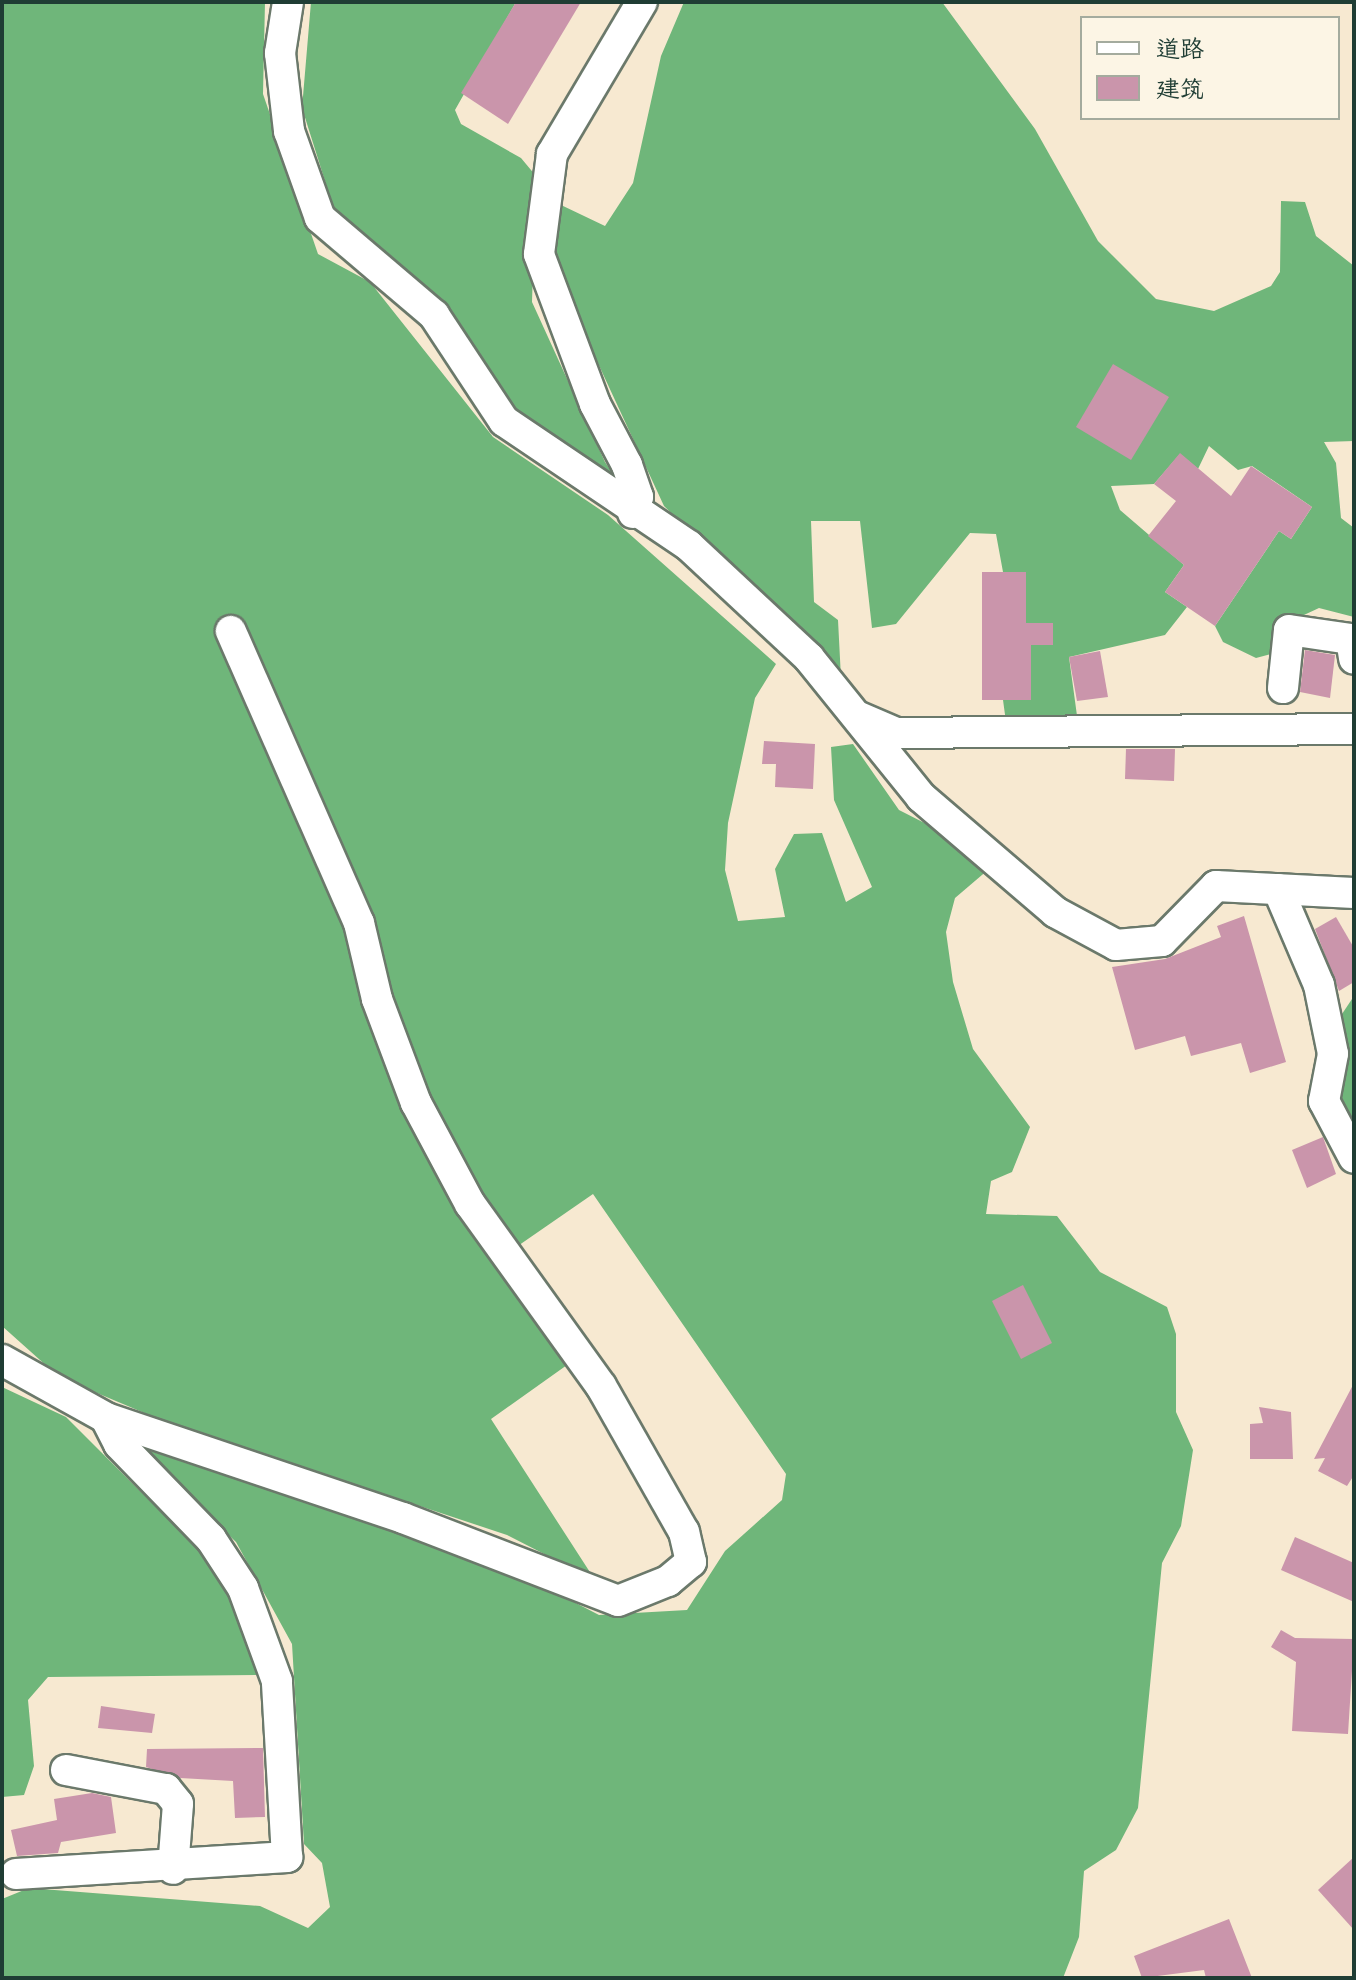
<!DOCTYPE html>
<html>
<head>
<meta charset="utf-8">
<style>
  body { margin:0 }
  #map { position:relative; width:1356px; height:1980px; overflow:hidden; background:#f7e9d1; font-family:Caveat,"LXGW WenKai TC",sans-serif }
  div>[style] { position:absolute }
  .forest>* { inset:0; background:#6fb67a }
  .building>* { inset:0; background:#ca95ab }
  .roads { filter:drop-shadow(2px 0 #6b796b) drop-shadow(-2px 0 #6b796b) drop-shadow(0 2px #6b796b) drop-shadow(0 -2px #6b796b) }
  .minor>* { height:30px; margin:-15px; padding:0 15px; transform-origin:15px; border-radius:15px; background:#fff }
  span { translate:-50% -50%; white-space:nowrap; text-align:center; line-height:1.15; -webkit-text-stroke:6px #fcf5e5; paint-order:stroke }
  .frame { position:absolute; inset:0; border:4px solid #1f3d34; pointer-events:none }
  .legend { position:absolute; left:1080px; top:16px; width:260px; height:104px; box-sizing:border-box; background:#fcf5e5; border:2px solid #a4ab9e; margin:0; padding:10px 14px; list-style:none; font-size:24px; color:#1f3d34 }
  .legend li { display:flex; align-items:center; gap:16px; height:40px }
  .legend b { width:40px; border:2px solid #a4ab9e }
</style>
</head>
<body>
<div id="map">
  <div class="forest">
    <i style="clip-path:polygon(2px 2px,265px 2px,263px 94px,318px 254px,370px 282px,493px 437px,608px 515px,776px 664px,755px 698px,728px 823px,725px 870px,738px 921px,785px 917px,775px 869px,794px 834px,822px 833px,846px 902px,872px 887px,834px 800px,831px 747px,853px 744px,899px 810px,954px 838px,989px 869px,955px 898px,946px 932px,953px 982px,973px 1049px,1030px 1127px,1012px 1172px,991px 1181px,986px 1214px,1057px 1216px,1100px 1272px,1167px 1307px,1176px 1334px,1176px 1412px,1193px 1450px,1181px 1526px,1162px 1563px,1138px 1808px,1116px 1850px,1084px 1871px,1079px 1937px,1063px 1978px,2px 1978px,2px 1899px,29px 1888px,260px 1906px,308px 1928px,330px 1907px,322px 1863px,304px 1844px,292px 1644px,236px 1542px,135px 1446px,510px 1569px,599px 1615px,687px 1610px,725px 1551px,782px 1500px,786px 1474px,593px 1194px,499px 1259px,567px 1365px,491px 1419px,595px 1580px,507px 1535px,161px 1420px,59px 1377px,2px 1326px)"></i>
    <i style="clip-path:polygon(311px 2px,516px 2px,455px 110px,461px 124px,521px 158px,536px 176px,532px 302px,605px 462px,629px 498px,517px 413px,456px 330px,445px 303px,336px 216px,302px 108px)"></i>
    <i style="clip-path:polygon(684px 2px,942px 2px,1035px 129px,1098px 241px,1156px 299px,1214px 311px,1271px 286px,1280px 272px,1281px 201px,1305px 202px,1316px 236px,1354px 266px,1354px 441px,1324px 442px,1336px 463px,1341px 518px,1354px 528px,1354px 617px,1319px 608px,1291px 621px,1271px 654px,1256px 658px,1223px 642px,1215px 626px,1279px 531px,1291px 539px,1312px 507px,1252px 466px,1238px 470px,1209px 446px,1198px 469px,1180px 454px,1154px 484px,1111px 486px,1120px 510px,1184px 565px,1165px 592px,1187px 607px,1165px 635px,1069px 657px,1078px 723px,1006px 722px,1003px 700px,1031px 700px,1031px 645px,1053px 645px,1026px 623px,1026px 572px,1003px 572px,996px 534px,970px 533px,896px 624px,872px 628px,860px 521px,811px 521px,814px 602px,838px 620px,841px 678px,664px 506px,559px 279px,554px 229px,561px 205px,605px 226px,633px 183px,661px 56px)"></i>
    <i style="clip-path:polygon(1354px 996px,1354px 1144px,1328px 1085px,1340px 1017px)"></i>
    <i style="clip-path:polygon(2px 1387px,66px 1417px,214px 1565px,245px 1616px,261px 1675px,48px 1677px,28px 1700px,34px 1766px,24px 1795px,2px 1797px)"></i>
  </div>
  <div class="building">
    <i style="clip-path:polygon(516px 2px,581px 2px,508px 124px,461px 93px)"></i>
    <i style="clip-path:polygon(1113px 364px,1169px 397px,1131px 460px,1076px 427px)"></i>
    <i style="clip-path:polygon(1180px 453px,1231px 496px,1251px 466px,1312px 507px,1291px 539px,1279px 531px,1215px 626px,1165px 592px,1184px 565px,1148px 536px,1176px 501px,1154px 484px)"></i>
    <i style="clip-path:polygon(982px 572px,1026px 572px,1026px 623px,1053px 623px,1053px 645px,1031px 645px,1031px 700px,982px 700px)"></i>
    <i style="clip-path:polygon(1305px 650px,1335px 655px,1330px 698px,1300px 692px)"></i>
    <i style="clip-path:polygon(1100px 651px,1108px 697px,1077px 701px,1069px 657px)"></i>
    <i style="clip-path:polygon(764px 741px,815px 744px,813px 789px,775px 787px,776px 764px,762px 764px)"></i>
    <i style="clip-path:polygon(1126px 749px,1175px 749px,1174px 781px,1125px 779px)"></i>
    <i style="clip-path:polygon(1244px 916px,1286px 1062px,1250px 1073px,1241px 1043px,1191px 1056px,1185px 1036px,1135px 1050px,1112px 967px,1165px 959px,1221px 937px,1217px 926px)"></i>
    <i style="clip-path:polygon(1336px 917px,1354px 948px,1354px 982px,1339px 991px,1315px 929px)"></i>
    <i style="clip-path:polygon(1323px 1137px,1336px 1174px,1307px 1188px,1292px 1150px)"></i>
    <i style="clip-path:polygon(1023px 1285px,1052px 1343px,1021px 1359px,992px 1301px)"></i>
    <i style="clip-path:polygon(1354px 1383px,1354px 1475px,1347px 1486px,1318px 1471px,1325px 1458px,1314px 1459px)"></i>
    <i style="clip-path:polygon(1259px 1407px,1291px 1412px,1293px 1459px,1250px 1459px,1250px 1424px,1263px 1423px)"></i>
    <i style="clip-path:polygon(1295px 1537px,1354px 1563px,1354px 1602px,1281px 1570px)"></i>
    <i style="clip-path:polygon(1281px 1630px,1295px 1638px,1354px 1639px,1348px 1734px,1292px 1731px,1296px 1662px,1271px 1647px)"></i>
    <i style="clip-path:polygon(101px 1706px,155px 1714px,152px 1733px,98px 1728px)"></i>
    <i style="clip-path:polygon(263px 1748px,265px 1817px,235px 1818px,233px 1781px,180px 1778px,146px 1767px,147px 1749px)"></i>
    <i style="clip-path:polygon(92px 1793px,111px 1797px,116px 1833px,61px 1842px,58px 1853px,17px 1856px,11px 1830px,57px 1820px,54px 1799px)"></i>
    <i style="clip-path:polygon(1354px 1857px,1354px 1930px,1318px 1890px)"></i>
    <i style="clip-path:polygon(1229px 1919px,1252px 1978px,1206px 1978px,1204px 1970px,1142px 1978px,1134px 1956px)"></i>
  </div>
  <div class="roads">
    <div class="minor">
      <i style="left:288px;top:2px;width:52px;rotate:98.9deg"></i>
      <i style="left:280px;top:53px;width:79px;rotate:83.4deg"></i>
      <i style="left:289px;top:131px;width:92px;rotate:70.4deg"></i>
      <i style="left:320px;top:218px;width:150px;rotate:40.4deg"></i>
      <i style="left:434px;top:315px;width:127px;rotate:56.6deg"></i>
      <i style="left:504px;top:421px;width:223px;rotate:34deg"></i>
      <i style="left:689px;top:546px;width:164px;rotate:43deg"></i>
      <i style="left:809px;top:658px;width:179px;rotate:51.1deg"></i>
      <i style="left:921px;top:797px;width:177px;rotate:40.6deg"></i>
      <i style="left:1055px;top:912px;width:69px;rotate:28.4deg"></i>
      <i style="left:1116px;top:945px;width:46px;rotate:-5deg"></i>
      <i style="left:1162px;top:941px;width:77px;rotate:-45.5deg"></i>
      <i style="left:1216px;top:886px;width:138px;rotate:2.9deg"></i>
      <i style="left:633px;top:513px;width:17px;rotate:-73deg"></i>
      <i style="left:638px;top:497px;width:34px;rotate:-109deg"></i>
      <i style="left:627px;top:465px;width:69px;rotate:-117.7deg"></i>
      <i style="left:595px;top:404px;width:160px;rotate:-110.5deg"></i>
      <i style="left:539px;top:254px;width:101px;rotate:-82.6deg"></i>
      <i style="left:552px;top:154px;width:177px;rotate:-59.4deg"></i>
      <i style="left:1283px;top:688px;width:58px;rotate:-84.1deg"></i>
      <i style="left:1289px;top:630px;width:63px;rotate:8.3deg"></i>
      <i style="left:1351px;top:639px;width:20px;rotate:81deg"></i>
      <i style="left:859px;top:717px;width:40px;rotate:23.4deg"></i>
      <i style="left:896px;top:733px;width:458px;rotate:-0.5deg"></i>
      <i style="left:1278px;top:889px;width:104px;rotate:66.9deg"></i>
      <i style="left:1319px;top:985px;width:70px;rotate:78.5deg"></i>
      <i style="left:1333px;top:1054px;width:48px;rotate:100.8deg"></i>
      <i style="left:1324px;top:1101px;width:64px;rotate:62.2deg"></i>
      <i style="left:2px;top:1360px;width:119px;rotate:29.1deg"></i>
      <i style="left:106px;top:1418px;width:313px;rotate:18.6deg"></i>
      <i style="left:403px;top:1518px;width:230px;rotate:21.1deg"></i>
      <i style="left:618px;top:1601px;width:54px;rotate:-21.8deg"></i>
      <i style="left:668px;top:1581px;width:30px;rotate:-40deg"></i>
      <i style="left:691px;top:1562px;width:31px;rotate:-103deg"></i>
      <i style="left:684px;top:1532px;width:168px;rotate:-119.6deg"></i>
      <i style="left:601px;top:1386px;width:224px;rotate:-125.7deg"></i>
      <i style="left:470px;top:1204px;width:115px;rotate:-118.1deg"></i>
      <i style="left:416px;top:1103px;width:111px;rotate:-110.6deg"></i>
      <i style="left:377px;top:999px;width:78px;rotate:-103.3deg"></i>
      <i style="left:359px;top:923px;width:319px;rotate:-113.7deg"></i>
      <i style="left:66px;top:1770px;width:102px;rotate:10.8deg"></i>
      <i style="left:166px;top:1789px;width:19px;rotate:51deg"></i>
      <i style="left:178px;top:1804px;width:65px;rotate:94.4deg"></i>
      <i style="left:16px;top:1874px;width:272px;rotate:-3.6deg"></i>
      <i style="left:287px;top:1857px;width:176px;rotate:-93.3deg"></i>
      <i style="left:277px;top:1681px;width:99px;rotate:-110.1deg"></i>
      <i style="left:243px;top:1588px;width:59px;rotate:-123.1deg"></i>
      <i style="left:211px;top:1539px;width:132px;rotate:-134.1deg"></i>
      <i style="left:119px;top:1444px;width:29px;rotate:-117deg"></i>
    </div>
  </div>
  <div class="frame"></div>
  <ul class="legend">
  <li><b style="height:10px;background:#fff"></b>道路</li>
  <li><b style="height:22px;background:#ca95ab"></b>建筑</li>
  </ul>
</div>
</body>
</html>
